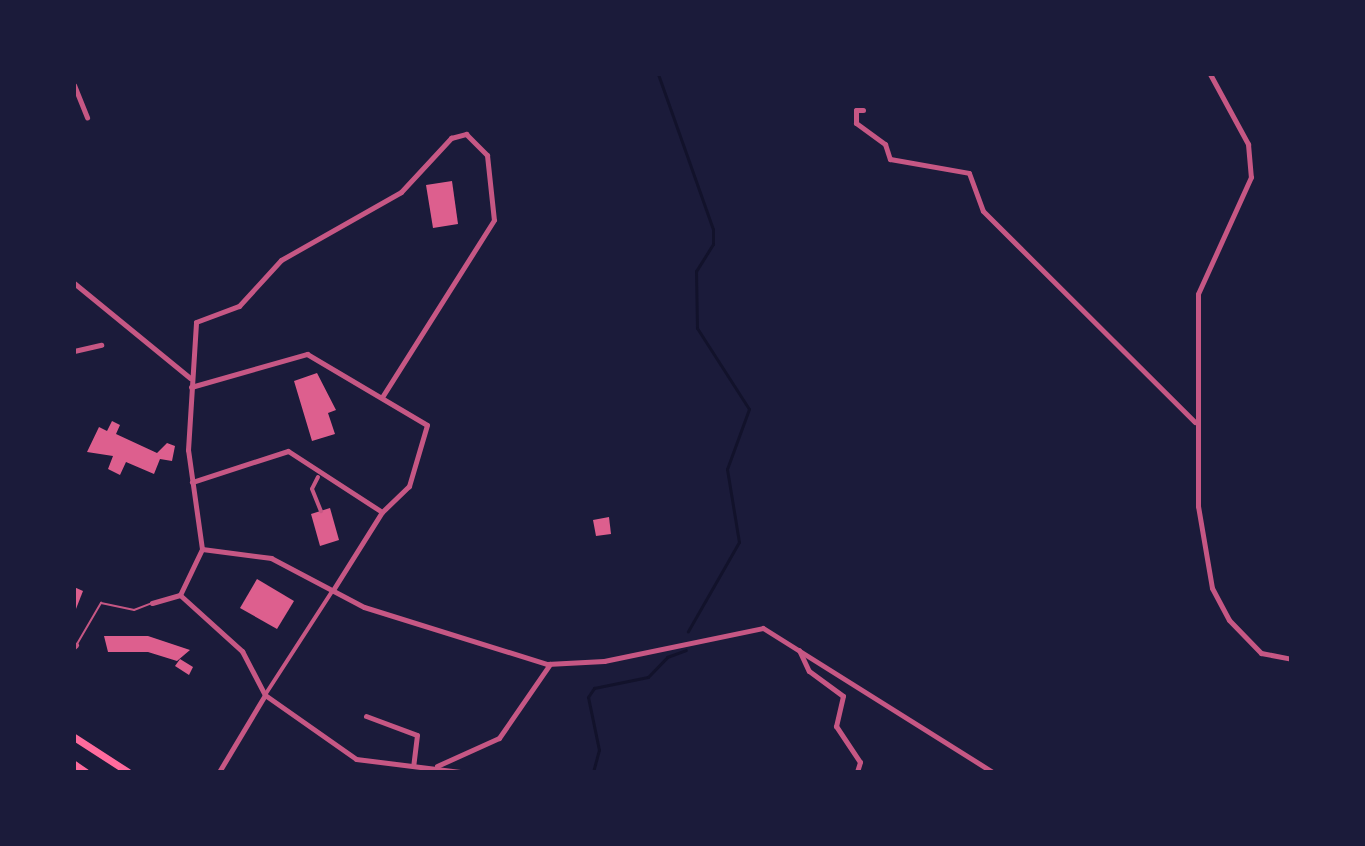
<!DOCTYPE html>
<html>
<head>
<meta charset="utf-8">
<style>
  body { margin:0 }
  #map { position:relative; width:1365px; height:846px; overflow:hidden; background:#1b1b3a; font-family:Roboto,sans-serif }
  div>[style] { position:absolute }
  .stream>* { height:3px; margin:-1.5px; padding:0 1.5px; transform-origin:1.5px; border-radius:1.5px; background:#12122b }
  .building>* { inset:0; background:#dd5f8e }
  .service>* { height:2px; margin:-1px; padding:0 1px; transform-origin:1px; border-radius:1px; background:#c65784 }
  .pedestrian>* { height:4px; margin:-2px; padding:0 2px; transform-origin:2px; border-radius:2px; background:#c65784 }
  .minor>* { height:5px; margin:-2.5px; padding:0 2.5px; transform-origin:2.5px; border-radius:2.5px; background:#c65784 }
  .primary>* { height:7px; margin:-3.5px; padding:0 3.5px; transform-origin:3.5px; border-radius:3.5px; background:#ff6b9d }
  span { translate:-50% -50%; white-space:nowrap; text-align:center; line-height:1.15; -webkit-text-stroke:6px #1b1b3a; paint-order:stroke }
  .frame { position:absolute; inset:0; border:76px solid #1b1b3a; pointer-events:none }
</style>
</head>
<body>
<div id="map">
  <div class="stream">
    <i style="left:658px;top:74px;width:164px;rotate:70.5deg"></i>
    <i style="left:713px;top:229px;width:15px;rotate:90deg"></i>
    <i style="left:713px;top:244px;width:32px;rotate:122deg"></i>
    <i style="left:696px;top:271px;width:57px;rotate:89deg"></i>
    <i style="left:697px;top:328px;width:96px;rotate:57.3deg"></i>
    <i style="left:749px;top:409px;width:64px;rotate:110.1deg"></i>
    <i style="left:727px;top:469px;width:74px;rotate:80.7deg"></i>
    <i style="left:739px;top:542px;width:103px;rotate:119.8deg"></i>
    <i style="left:593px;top:772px;width:23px;rotate:-75deg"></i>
    <i style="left:599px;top:750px;width:54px;rotate:-101.7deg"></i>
    <i style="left:588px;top:697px;width:11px;rotate:-56deg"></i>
    <i style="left:594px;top:688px;width:55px;rotate:-11.5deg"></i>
    <i style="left:648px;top:677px;width:28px;rotate:-46deg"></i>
    <i style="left:667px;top:657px;width:20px;rotate:-20deg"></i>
  </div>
  <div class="building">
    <i style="clip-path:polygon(452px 181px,458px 224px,433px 228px,426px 185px)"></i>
    <i style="clip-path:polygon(317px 373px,336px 410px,328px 413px,335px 434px,312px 441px,294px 381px)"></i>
    <i style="clip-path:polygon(112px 421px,120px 425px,116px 434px,157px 453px,167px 443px,175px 446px,172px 461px,160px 459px,154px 474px,126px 462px,120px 475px,108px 469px,113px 456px,87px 452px,99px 427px,107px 431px)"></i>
    <i style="clip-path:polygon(330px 508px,339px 540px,320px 546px,311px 514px)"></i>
    <i style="clip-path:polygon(609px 517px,611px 534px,596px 536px,593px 520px)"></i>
    <i style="clip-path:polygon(257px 579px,294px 601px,277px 629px,240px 608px)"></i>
    <i style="clip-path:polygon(74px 587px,83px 591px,74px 614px)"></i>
    <i style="clip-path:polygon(104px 636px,148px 636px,190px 650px,177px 661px,148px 652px,108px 652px)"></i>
    <i style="clip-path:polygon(180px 659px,193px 667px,189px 675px,175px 666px)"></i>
  </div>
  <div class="service">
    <i style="left:77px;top:644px;width:48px;rotate:-59.7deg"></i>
    <i style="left:101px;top:603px;width:34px;rotate:12deg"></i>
    <i style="left:134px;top:610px;width:19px;rotate:-21deg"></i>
  </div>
  <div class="pedestrian">
    <i style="left:318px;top:477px;width:13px;rotate:117deg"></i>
    <i style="left:312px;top:489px;width:24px;rotate:68deg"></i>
    <i style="left:265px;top:695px;width:125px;rotate:-57.1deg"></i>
  </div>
  <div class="minor">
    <i style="left:1210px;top:74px;width:80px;rotate:61.5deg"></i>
    <i style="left:1248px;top:144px;width:33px;rotate:85deg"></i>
    <i style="left:1251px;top:177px;width:128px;rotate:114.4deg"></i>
    <i style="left:1198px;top:294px;width:212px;rotate:90deg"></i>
    <i style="left:1198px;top:506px;width:83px;rotate:80.3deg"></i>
    <i style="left:1212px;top:588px;width:36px;rotate:62deg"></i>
    <i style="left:1229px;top:620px;width:46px;rotate:45.9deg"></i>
    <i style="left:1261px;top:653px;width:31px;rotate:11deg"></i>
    <i style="left:74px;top:85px;width:35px;rotate:68deg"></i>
    <i style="left:863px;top:110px;width:7px;rotate:180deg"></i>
    <i style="left:856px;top:110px;width:13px;rotate:90deg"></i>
    <i style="left:856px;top:123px;width:36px;rotate:36deg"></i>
    <i style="left:885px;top:144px;width:16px;rotate:72deg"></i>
    <i style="left:890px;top:159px;width:80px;rotate:10deg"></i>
    <i style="left:969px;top:173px;width:40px;rotate:69.8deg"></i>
    <i style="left:983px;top:211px;width:299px;rotate:44.9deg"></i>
    <i style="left:74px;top:283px;width:150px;rotate:39.3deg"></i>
    <i style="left:74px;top:351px;width:28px;rotate:-13deg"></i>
    <i style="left:191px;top:387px;width:121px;rotate:-15.9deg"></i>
    <i style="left:307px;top:354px;width:139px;rotate:30.6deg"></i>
    <i style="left:427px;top:425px;width:64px;rotate:106.4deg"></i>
    <i style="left:409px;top:486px;width:37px;rotate:136deg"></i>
    <i style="left:382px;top:512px;width:112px;rotate:-147deg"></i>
    <i style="left:288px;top:451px;width:101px;rotate:162.1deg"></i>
    <i style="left:202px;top:549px;width:70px;rotate:7.4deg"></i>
    <i style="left:271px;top:558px;width:105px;rotate:27.8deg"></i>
    <i style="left:364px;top:607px;width:192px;rotate:17.3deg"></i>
    <i style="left:547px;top:664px;width:57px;rotate:-3deg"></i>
    <i style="left:604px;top:661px;width:162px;rotate:-11.7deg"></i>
    <i style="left:763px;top:628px;width:271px;rotate:32.1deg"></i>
    <i style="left:333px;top:590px;width:92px;rotate:-57.9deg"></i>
    <i style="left:180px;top:595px;width:84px;rotate:42.1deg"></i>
    <i style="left:242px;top:651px;width:50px;rotate:62.4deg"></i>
    <i style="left:265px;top:695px;width:90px;rotate:120.9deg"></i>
    <i style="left:152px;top:603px;width:29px;rotate:-16deg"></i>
    <i style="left:180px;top:595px;width:51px;rotate:-64.4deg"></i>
    <i style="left:202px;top:549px;width:100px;rotate:-98deg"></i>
    <i style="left:188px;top:450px;width:128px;rotate:-86.4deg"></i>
    <i style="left:196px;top:322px;width:46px;rotate:-20.4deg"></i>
    <i style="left:239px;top:306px;width:62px;rotate:-47.6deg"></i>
    <i style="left:281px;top:260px;width:138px;rotate:-29.5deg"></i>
    <i style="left:401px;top:192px;width:74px;rotate:-47.2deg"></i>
    <i style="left:451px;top:138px;width:16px;rotate:-15deg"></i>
    <i style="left:466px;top:134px;width:30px;rotate:45deg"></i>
    <i style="left:487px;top:155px;width:65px;rotate:83.9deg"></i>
    <i style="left:494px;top:220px;width:209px;rotate:122.3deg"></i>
    <i style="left:74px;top:647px;width:3px;rotate:-45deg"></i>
    <i style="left:799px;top:650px;width:23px;rotate:65deg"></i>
    <i style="left:809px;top:671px;width:42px;rotate:36.3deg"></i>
    <i style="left:843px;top:696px;width:31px;rotate:103deg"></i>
    <i style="left:836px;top:726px;width:43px;rotate:56.3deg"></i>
    <i style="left:860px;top:762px;width:10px;rotate:107deg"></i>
    <i style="left:265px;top:695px;width:111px;rotate:35.1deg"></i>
    <i style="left:356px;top:759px;width:105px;rotate:7.1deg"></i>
    <i style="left:366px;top:716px;width:54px;rotate:20.4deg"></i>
    <i style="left:417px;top:735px;width:31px;rotate:97deg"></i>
    <i style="left:437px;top:766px;width:68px;rotate:-24.3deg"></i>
    <i style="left:499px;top:738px;width:90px;rotate:-55.4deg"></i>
  </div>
  <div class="primary">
    <i style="left:74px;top:737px;width:64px;rotate:32.9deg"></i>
    <i style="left:74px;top:764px;width:14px;rotate:34deg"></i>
  </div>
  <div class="frame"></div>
</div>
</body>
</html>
